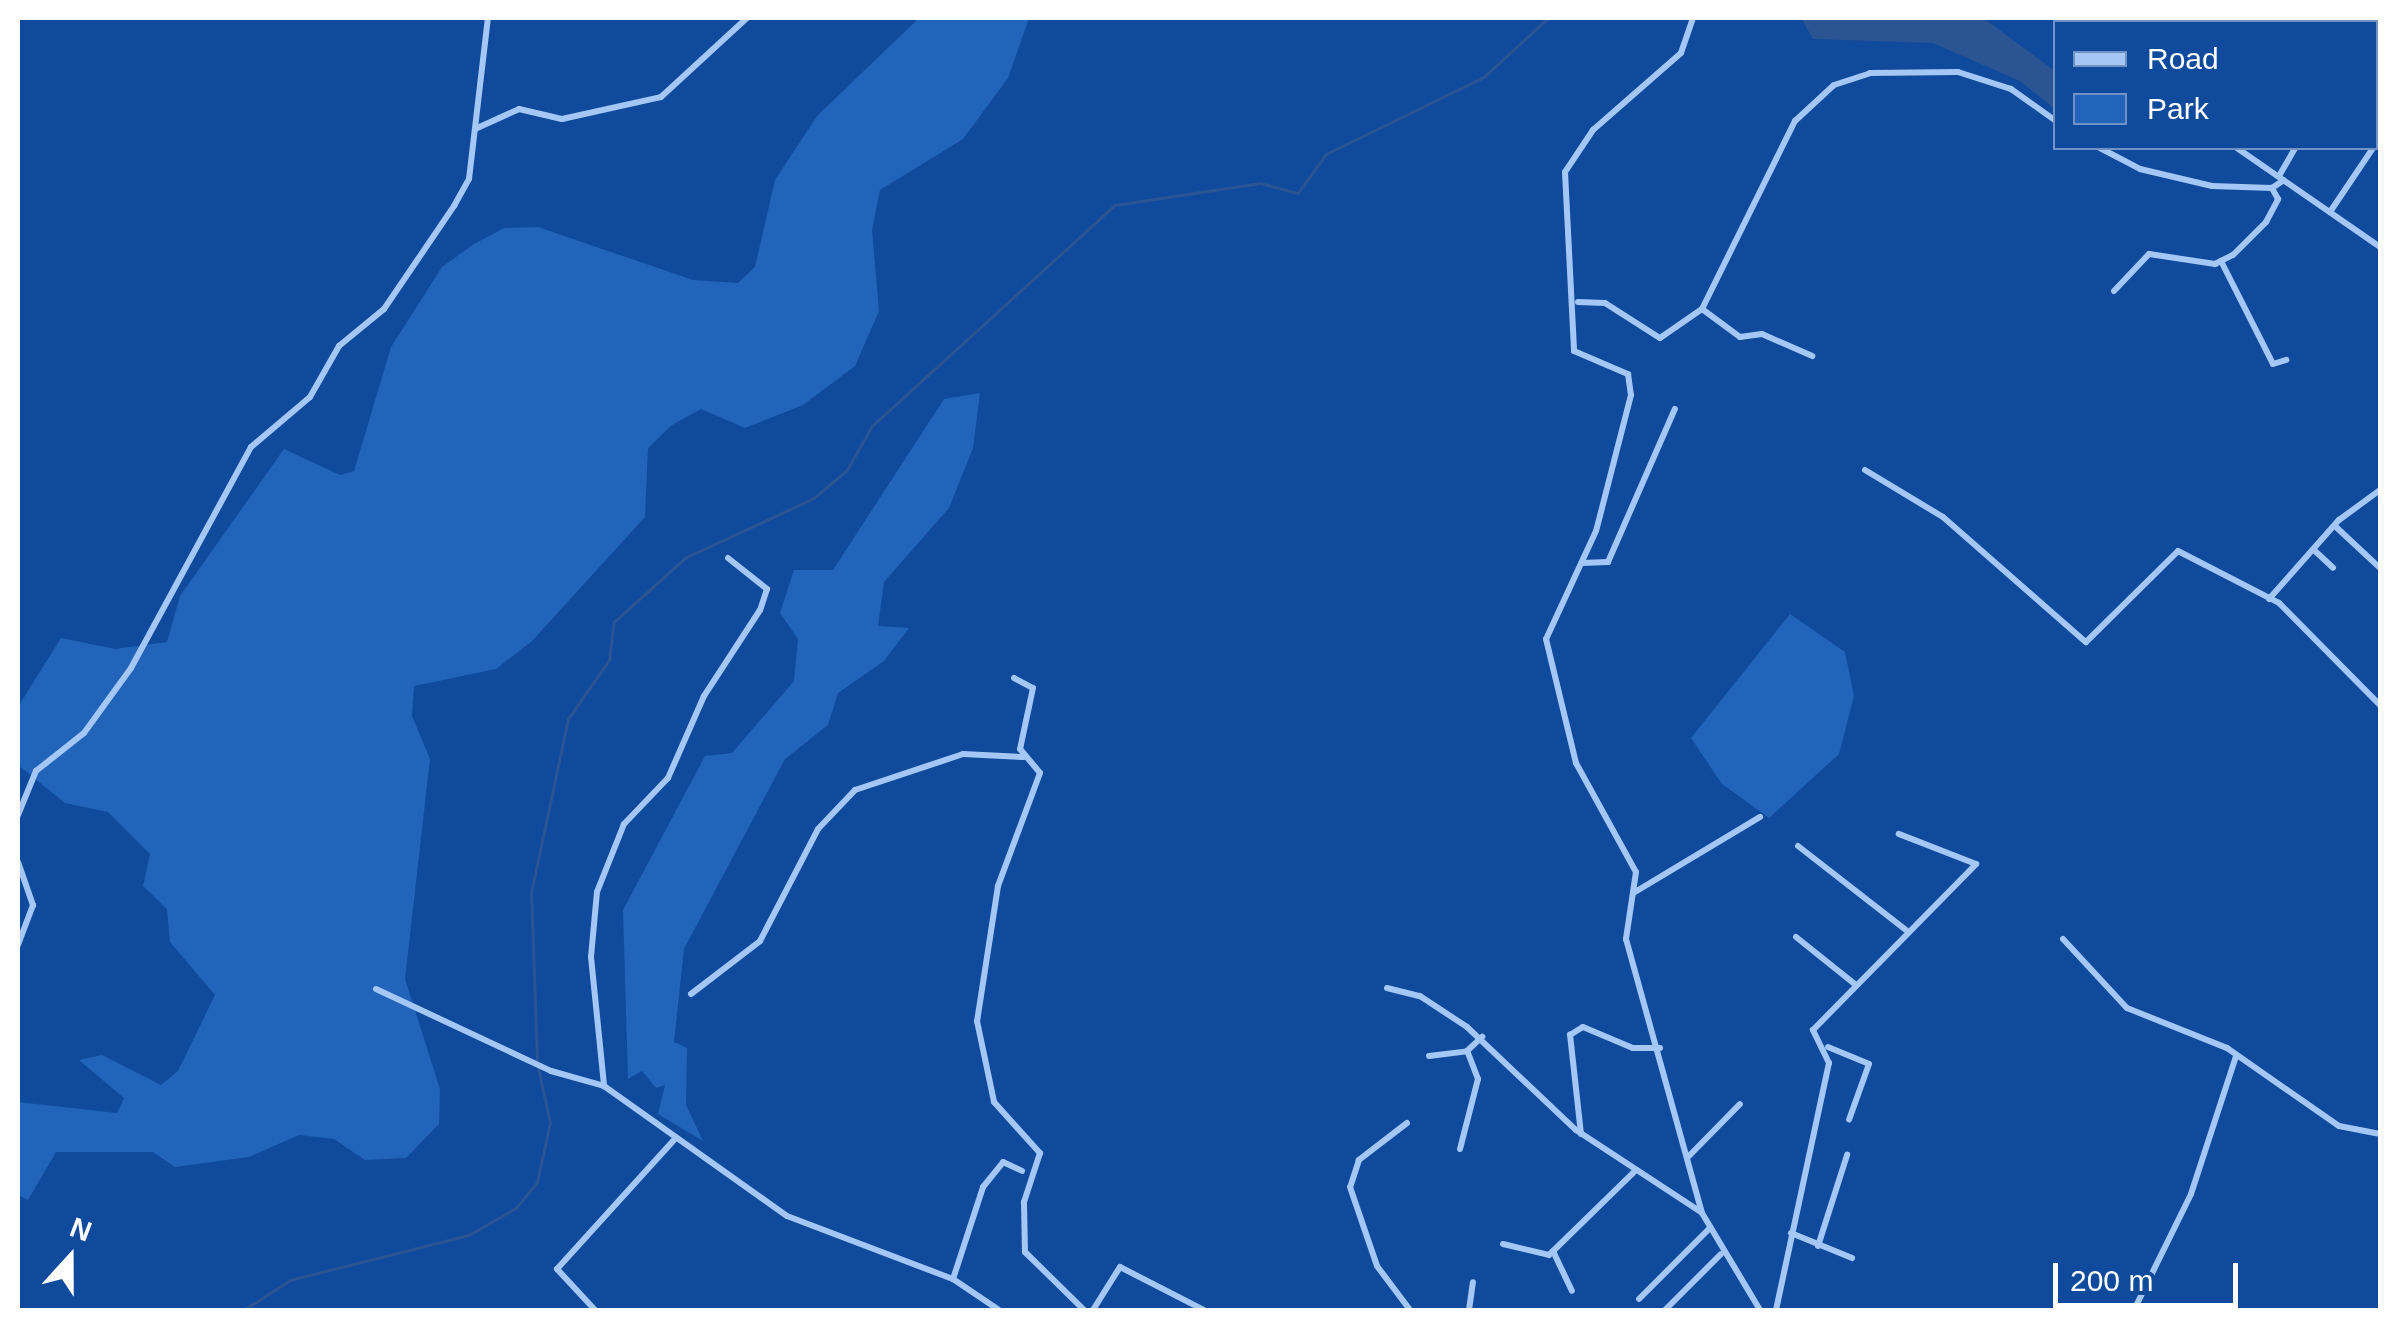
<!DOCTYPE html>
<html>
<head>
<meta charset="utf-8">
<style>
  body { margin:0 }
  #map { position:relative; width:2398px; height:1328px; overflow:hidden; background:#104a9c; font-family:Helvetica,sans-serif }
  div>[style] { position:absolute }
  .green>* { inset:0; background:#2264ba }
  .water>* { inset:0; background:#2a5592 }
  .stream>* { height:2.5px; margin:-1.25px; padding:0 1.25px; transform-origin:1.25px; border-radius:1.25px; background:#2a5592 }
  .street>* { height:6px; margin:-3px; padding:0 3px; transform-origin:3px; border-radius:3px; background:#a4c7f5 }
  span { translate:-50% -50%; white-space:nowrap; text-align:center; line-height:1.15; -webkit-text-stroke:9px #104a9c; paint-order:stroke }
  .frame { position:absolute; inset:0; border:20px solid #fff; pointer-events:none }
  .legend { position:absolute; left:2053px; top:20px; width:325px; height:130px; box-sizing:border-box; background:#104a9c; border:2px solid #7092c4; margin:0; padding:12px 18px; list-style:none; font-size:30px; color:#fff }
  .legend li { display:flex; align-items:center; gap:20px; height:50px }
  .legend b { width:50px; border:2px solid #7092c4 }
  .north { position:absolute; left:20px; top:1208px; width:100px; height:100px; -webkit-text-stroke:8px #104a9c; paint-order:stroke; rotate:21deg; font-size:28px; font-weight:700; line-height:40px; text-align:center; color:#fff }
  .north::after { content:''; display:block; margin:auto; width:35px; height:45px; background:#fff; clip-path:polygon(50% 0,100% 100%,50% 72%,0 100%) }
  .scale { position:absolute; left:2053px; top:1263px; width:185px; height:45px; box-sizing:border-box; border:5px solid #fff; border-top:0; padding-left:12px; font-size:30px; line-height:35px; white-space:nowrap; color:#fff; -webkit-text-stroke:8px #104a9c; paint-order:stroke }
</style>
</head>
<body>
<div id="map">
  <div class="green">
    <i style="clip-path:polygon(919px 18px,1029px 18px,1008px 78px,963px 139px,880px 190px,872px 230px,879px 311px,855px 366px,803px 405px,745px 428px,701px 409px,672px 425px,648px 448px,645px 517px,532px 641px,496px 669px,414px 686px,412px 716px,430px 759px,405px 979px,440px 1089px,439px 1124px,406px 1158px,365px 1160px,334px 1139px,299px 1135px,249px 1157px,175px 1167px,153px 1152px,56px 1152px,28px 1200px,18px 1195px,18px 1102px,117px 1113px,124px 1098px,79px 1060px,102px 1055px,161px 1085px,178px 1071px,215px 995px,170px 942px,167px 909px,143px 886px,150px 854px,108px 812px,65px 803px,18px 765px,18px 707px,61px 638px,115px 649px,167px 642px,180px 596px,284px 449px,340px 475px,354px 471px,391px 347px,442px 267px,474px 244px,504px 228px,538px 227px,693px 280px,738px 283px,755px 267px,775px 180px,817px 116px)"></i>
    <i style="clip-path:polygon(980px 393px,973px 448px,949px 508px,884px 582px,878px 626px,909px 628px,884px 661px,838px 693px,828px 725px,785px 759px,684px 949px,674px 1042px,687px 1048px,686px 1105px,703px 1141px,658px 1114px,665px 1085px,656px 1088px,642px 1071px,628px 1079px,623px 910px,705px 756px,732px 753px,794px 681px,798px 639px,780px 613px,794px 570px,833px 570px,944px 399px)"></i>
    <i style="clip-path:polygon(1790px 614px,1845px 652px,1854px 696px,1839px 754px,1769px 818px,1722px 784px,1691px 738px)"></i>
  </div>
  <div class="water">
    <i style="clip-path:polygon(1801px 18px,1986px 20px,2055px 71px,2055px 109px,2020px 81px,1933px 43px,1813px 39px)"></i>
  </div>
  <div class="stream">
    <i style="left:537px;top:1061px;width:168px;rotate:-92deg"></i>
    <i style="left:531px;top:893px;width:178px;rotate:-78deg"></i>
    <i style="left:568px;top:719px;width:72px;rotate:-55.2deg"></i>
    <i style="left:609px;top:660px;width:38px;rotate:-83deg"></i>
    <i style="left:614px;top:622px;width:96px;rotate:-42deg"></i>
    <i style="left:685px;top:558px;width:142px;rotate:-24.9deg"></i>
    <i style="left:814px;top:498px;width:43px;rotate:-40.3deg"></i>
    <i style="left:847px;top:470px;width:51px;rotate:-60.4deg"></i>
    <i style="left:872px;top:426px;width:328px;rotate:-42.3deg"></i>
    <i style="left:1115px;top:205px;width:147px;rotate:-8.6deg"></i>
    <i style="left:1260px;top:183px;width:39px;rotate:15deg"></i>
    <i style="left:1298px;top:193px;width:48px;rotate:-54.3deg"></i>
    <i style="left:1326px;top:154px;width:176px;rotate:-26deg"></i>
    <i style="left:1484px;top:77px;width:87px;rotate:-42.7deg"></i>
    <i style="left:244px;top:1310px;width:55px;rotate:-33.1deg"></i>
    <i style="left:290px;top:1280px;width:185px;rotate:-14.1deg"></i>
    <i style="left:469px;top:1235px;width:54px;rotate:-29.9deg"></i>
    <i style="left:516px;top:1208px;width:33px;rotate:-51deg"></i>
    <i style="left:537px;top:1182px;width:60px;rotate:-77.6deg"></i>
    <i style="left:550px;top:1123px;width:56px;rotate:-102.3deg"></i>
  </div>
  <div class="street">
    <i style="left:1693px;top:18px;width:37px;rotate:109deg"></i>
    <i style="left:1681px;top:53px;width:117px;rotate:138.8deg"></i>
    <i style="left:1593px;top:130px;width:50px;rotate:123.7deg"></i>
    <i style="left:1565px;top:172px;width:179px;rotate:87.1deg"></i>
    <i style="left:1574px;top:351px;width:59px;rotate:23.1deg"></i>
    <i style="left:1628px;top:374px;width:21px;rotate:82deg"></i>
    <i style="left:1631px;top:395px;width:140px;rotate:104.4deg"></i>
    <i style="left:1596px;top:531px;width:119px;rotate:114.8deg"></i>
    <i style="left:1546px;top:639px;width:128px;rotate:76.4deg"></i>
    <i style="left:1576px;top:763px;width:124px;rotate:61.2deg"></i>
    <i style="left:1636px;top:872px;width:68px;rotate:98.5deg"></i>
    <i style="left:1626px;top:939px;width:284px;rotate:74.5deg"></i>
    <i style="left:1702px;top:1213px;width:113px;rotate:59.1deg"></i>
    <i style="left:2074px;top:18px;width:6px;rotate:39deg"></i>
    <i style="left:2307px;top:18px;width:5px;rotate:53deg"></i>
    <i style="left:2173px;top:22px;width:4px;rotate:-76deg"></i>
    <i style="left:475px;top:129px;width:48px;rotate:-24.4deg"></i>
    <i style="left:519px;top:109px;width:44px;rotate:13.1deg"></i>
    <i style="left:562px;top:119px;width:101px;rotate:-12.5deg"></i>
    <i style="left:661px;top:97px;width:117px;rotate:-42.6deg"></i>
    <i style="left:2376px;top:142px;width:17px;rotate:-77deg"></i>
    <i style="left:2100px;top:148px;width:45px;rotate:27.7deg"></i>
    <i style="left:2140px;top:169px;width:74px;rotate:13.3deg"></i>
    <i style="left:2212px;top:186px;width:60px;rotate:1.9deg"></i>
    <i style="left:2272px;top:188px;width:14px;rotate:-34deg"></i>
    <i style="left:2237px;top:148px;width:174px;rotate:34.7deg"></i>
    <i style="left:2279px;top:176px;width:32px;rotate:-60deg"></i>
    <i style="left:2330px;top:212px;width:77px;rotate:-56.1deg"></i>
    <i style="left:2221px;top:261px;width:115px;rotate:63.2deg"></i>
    <i style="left:2273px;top:364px;width:14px;rotate:-17deg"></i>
    <i style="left:2114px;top:291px;width:51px;rotate:-46.6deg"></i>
    <i style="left:2149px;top:254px;width:67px;rotate:8.6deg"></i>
    <i style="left:2215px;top:264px;width:20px;rotate:-27deg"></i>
    <i style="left:2233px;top:255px;width:47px;rotate:-45deg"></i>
    <i style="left:2266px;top:222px;width:26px;rotate:-62deg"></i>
    <i style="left:2278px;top:199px;width:13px;rotate:-119deg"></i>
    <i style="left:1578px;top:302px;width:27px;rotate:2deg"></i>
    <i style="left:1605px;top:303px;width:65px;rotate:32.5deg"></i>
    <i style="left:1660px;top:338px;width:51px;rotate:-34.6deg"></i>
    <i style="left:1702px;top:309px;width:210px;rotate:-63.7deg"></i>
    <i style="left:1795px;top:121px;width:53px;rotate:-42.7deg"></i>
    <i style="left:1834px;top:85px;width:38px;rotate:-18deg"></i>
    <i style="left:1870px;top:73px;width:88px;rotate:-0.7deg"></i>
    <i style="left:1958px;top:72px;width:56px;rotate:17.8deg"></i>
    <i style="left:2011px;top:89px;width:55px;rotate:35.4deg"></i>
    <i style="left:1702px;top:309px;width:47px;rotate:36.4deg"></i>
    <i style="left:1740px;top:337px;width:22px;rotate:-8deg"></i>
    <i style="left:1762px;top:334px;width:55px;rotate:23.7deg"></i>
    <i style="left:1865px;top:470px;width:91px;rotate:31.1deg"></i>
    <i style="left:1943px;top:517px;width:190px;rotate:41.2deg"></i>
    <i style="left:2086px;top:642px;width:129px;rotate:-44.7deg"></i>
    <i style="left:2178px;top:551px;width:114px;rotate:27.2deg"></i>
    <i style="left:2279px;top:603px;width:144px;rotate:45.3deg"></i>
    <i style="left:2336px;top:527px;width:60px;rotate:43deg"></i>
    <i style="left:2314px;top:550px;width:26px;rotate:43deg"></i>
    <i style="left:728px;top:558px;width:50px;rotate:38.5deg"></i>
    <i style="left:767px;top:589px;width:22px;rotate:108deg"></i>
    <i style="left:760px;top:610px;width:103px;rotate:123.1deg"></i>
    <i style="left:704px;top:696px;width:90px;rotate:113.7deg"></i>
    <i style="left:668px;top:778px;width:64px;rotate:133.7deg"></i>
    <i style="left:624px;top:824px;width:73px;rotate:111.7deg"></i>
    <i style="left:597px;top:892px;width:65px;rotate:95.3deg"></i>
    <i style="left:591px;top:957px;width:130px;rotate:84.2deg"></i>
    <i style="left:604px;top:1086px;width:224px;rotate:35.4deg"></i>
    <i style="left:787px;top:1216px;width:178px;rotate:20.8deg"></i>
    <i style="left:953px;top:1279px;width:55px;rotate:34deg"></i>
    <i style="left:1582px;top:563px;width:26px;rotate:-2deg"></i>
    <i style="left:1608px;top:562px;width:167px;rotate:-66.4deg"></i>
    <i style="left:2269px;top:599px;width:106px;rotate:-48.5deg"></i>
    <i style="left:2339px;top:520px;width:51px;rotate:-36.2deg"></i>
    <i style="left:1014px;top:678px;width:21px;rotate:28deg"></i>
    <i style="left:1033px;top:688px;width:62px;rotate:102deg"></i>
    <i style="left:1020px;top:749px;width:31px;rotate:50deg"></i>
    <i style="left:1040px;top:773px;width:121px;rotate:110.4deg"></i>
    <i style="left:998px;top:886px;width:137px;rotate:98.8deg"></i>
    <i style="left:977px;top:1021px;width:83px;rotate:78.1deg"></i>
    <i style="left:994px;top:1102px;width:69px;rotate:48deg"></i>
    <i style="left:1040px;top:1153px;width:52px;rotate:108.1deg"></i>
    <i style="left:1024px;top:1202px;width:50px;rotate:88.9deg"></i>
    <i style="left:1025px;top:1252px;width:83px;rotate:44.5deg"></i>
    <i style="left:18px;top:815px;width:48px;rotate:-67.8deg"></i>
    <i style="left:36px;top:771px;width:61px;rotate:-38.4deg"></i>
    <i style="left:84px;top:733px;width:80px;rotate:-54.1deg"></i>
    <i style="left:131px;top:668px;width:251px;rotate:-61.5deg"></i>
    <i style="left:251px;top:447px;width:77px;rotate:-40.3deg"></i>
    <i style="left:310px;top:397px;width:59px;rotate:-60.4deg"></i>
    <i style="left:339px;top:346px;width:58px;rotate:-39.4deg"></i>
    <i style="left:384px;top:309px;width:125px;rotate:-55.8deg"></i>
    <i style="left:454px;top:206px;width:31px;rotate:-61deg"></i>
    <i style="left:469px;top:179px;width:162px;rotate:-83.3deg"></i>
    <i style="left:1798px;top:846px;width:137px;rotate:37.9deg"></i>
    <i style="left:18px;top:862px;width:46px;rotate:70.8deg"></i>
    <i style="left:33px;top:905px;width:43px;rotate:110.6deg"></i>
    <i style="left:1635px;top:892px;width:146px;rotate:-31deg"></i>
    <i style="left:1796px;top:937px;width:77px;rotate:38.7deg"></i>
    <i style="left:2063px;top:939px;width:94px;rotate:47.2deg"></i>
    <i style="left:2127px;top:1008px;width:108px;rotate:21.8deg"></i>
    <i style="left:2227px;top:1048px;width:136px;rotate:34.9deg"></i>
    <i style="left:2339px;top:1126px;width:42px;rotate:11deg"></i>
    <i style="left:1387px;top:988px;width:34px;rotate:14deg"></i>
    <i style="left:1420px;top:996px;width:56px;rotate:33.4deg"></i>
    <i style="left:1467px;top:1027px;width:150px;rotate:43.4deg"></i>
    <i style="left:1576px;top:1130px;width:149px;rotate:33.3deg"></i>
    <i style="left:376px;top:989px;width:193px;rotate:25.1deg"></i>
    <i style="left:551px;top:1071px;width:55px;rotate:15.8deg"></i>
    <i style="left:691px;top:994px;width:87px;rotate:-37.5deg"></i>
    <i style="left:760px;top:941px;width:126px;rotate:-62.6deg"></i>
    <i style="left:818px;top:829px;width:54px;rotate:-46.5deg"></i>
    <i style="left:855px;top:790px;width:114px;rotate:-18.4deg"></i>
    <i style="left:963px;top:754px;width:60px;rotate:2.9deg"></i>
    <i style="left:1828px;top:1047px;width:44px;rotate:22.5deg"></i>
    <i style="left:1869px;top:1064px;width:59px;rotate:109.7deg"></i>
    <i style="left:1429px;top:1056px;width:38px;rotate:-7deg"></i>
    <i style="left:1407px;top:1123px;width:61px;rotate:142.4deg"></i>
    <i style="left:1359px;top:1160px;width:28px;rotate:108deg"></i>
    <i style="left:1350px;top:1187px;width:83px;rotate:71.1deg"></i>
    <i style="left:1377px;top:1266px;width:55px;rotate:53.1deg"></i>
    <i style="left:1581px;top:1134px;width:100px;rotate:-96.3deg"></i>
    <i style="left:1570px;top:1035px;width:15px;rotate:-32deg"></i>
    <i style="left:1583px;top:1027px;width:54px;rotate:22.8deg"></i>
    <i style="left:1633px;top:1048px;width:27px"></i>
    <i style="left:1460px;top:1149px;width:72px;rotate:-75.6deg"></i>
    <i style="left:1478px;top:1079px;width:30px;rotate:-111deg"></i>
    <i style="left:1467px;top:1051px;width:21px;rotate:-43deg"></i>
    <i style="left:1688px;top:1157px;width:74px;rotate:-45.5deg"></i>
    <i style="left:1791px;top:1233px;width:66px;rotate:22.3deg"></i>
    <i style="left:1503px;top:1244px;width:47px;rotate:13.4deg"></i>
    <i style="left:1549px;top:1255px;width:120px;rotate:-44.3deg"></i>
    <i style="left:1818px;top:1246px;width:96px;rotate:-72.3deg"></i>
    <i style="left:1553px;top:1251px;width:44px;rotate:64.6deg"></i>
    <i style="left:953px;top:1279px;width:97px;rotate:-71.9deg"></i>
    <i style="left:983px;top:1187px;width:32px;rotate:-51deg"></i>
    <i style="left:1003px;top:1162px;width:21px;rotate:25deg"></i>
    <i style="left:1639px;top:1299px;width:98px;rotate:-45deg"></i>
    <i style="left:595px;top:1310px;width:56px;rotate:-132.8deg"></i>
    <i style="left:557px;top:1269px;width:176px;rotate:-47.8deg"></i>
    <i style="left:1093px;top:1310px;width:51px;rotate:-57.9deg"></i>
    <i style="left:1120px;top:1267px;width:94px;rotate:27.1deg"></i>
    <i style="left:1469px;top:1310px;width:28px;rotate:-82deg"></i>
    <i style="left:1665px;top:1310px;width:79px;rotate:-45deg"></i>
    <i style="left:1776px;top:1310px;width:253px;rotate:-77.9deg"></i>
    <i style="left:1829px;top:1063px;width:37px;rotate:-116deg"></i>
    <i style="left:1813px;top:1030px;width:233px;rotate:-45.5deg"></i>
    <i style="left:1976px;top:864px;width:83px;rotate:-158.7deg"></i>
    <i style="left:2134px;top:1310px;width:129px;rotate:-63.8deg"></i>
    <i style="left:2191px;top:1194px;width:145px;rotate:-71.9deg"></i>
  </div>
  <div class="frame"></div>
  <ul class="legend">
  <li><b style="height:12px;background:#a4c7f5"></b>Road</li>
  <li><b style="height:28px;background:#2264ba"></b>Park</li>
  </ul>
  <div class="north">N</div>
  <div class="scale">200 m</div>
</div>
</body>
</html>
